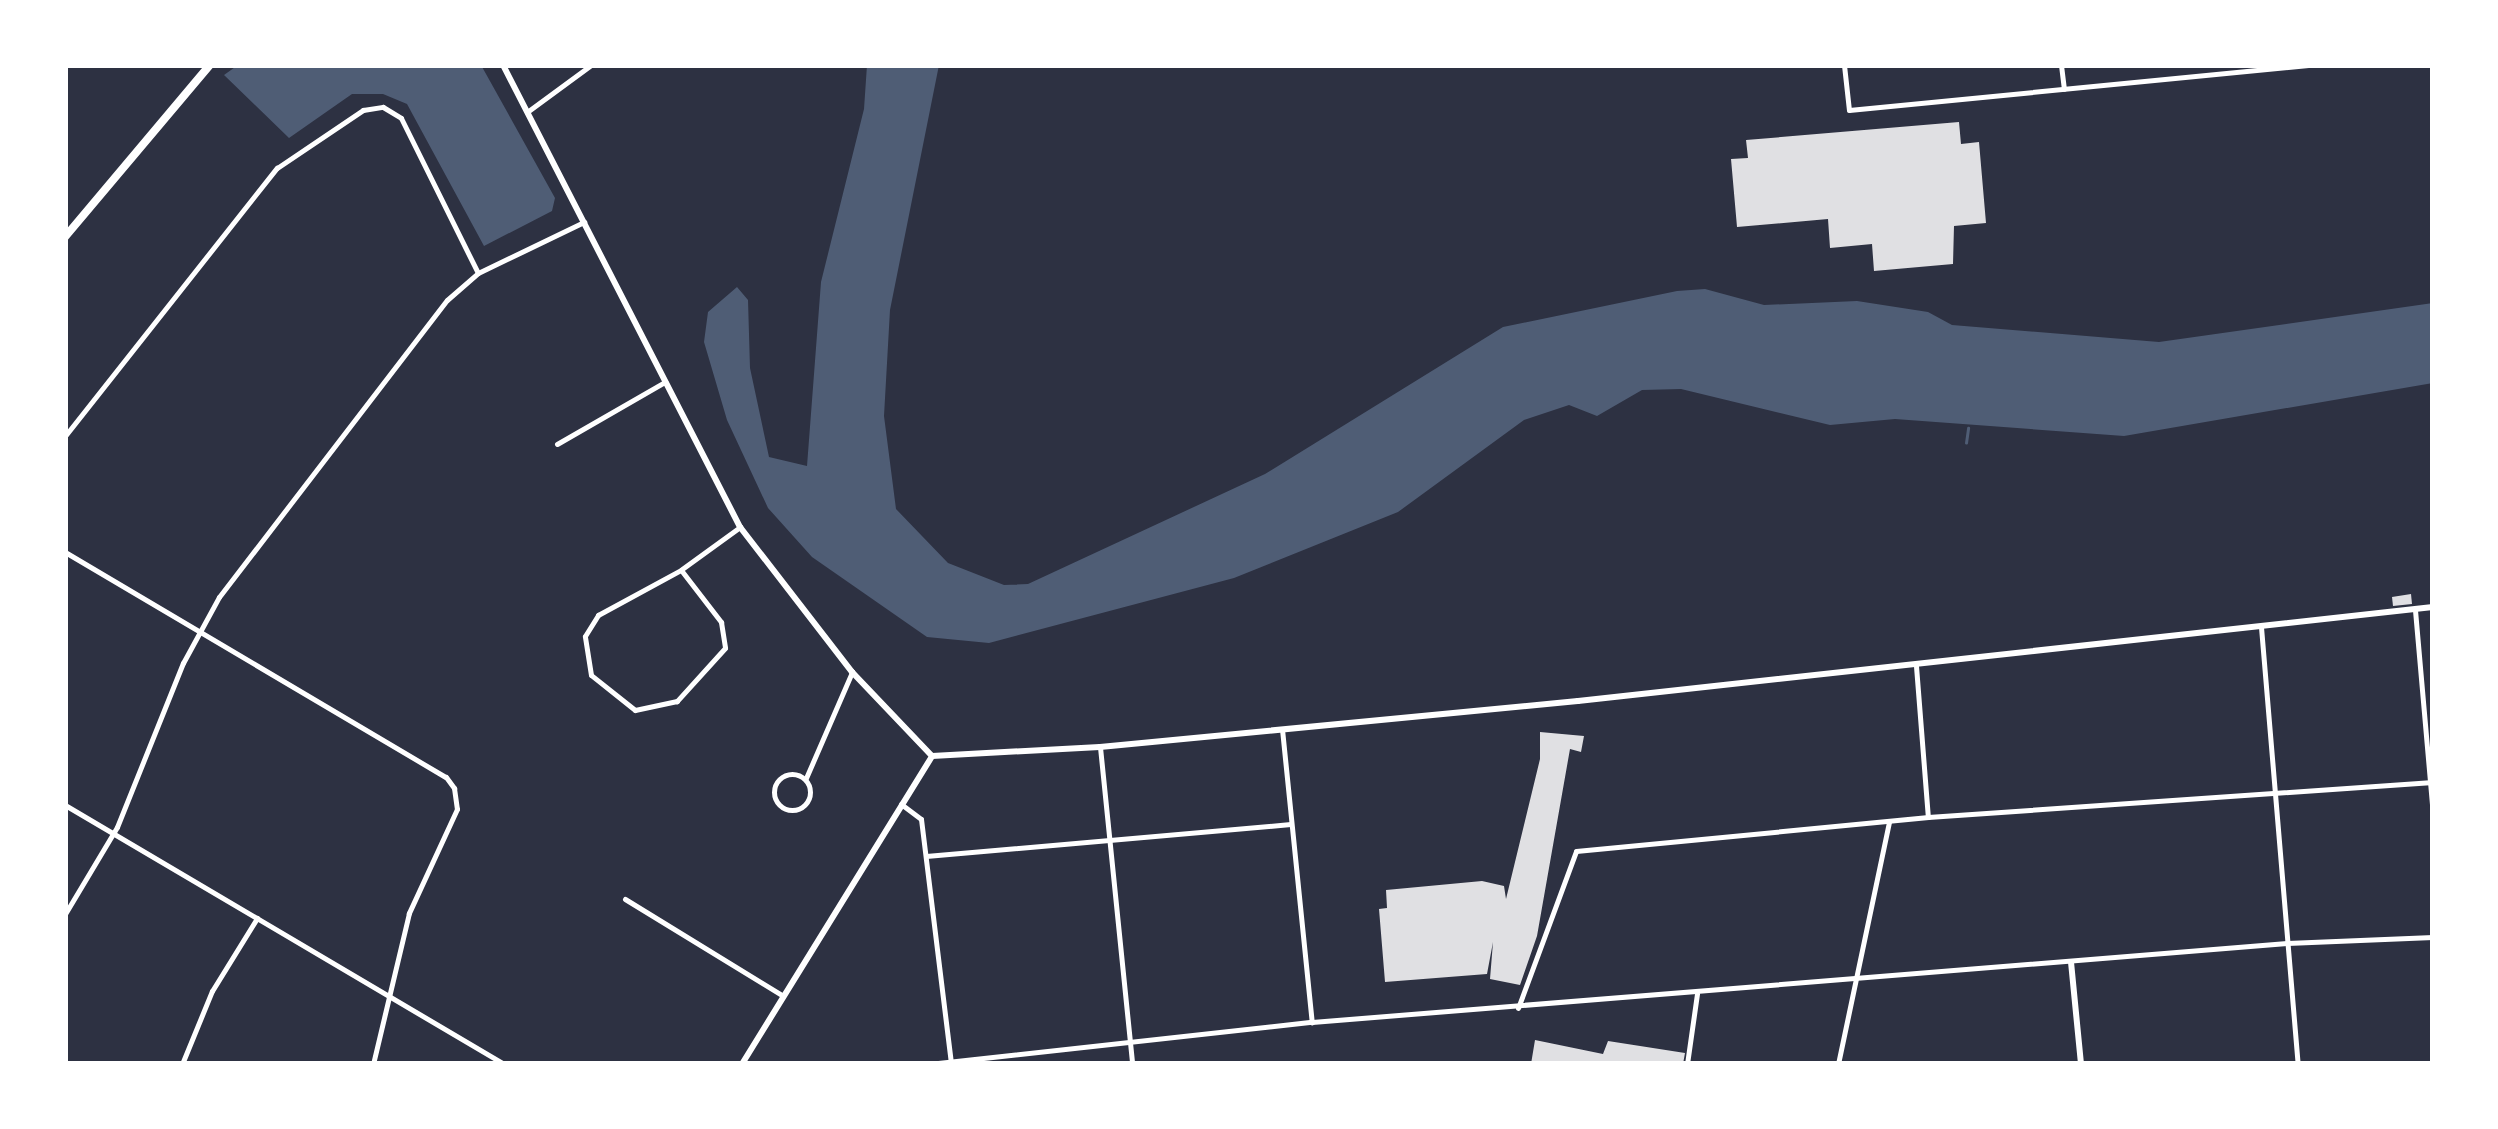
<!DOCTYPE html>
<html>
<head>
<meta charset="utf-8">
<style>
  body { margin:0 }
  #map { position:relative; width:2498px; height:1129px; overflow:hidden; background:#2d3142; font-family:"Varela Round",sans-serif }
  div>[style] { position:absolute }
  .water>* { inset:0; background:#4f5d75 }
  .stream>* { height:2.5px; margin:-1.25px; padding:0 1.25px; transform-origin:1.25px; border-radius:1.25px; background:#4f5d75 }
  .building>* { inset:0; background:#e0e0e3 }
  .minor>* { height:5px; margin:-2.5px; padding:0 2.5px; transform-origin:2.5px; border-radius:2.5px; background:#fff }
  .minor>.ring { margin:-2.5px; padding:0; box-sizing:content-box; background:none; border:5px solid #fff; border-radius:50% }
  .tertiary>* { height:6px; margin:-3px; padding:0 3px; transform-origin:3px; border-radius:3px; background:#fff }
  .secondary>* { height:8px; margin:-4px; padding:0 4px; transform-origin:4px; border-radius:4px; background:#fff }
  span { translate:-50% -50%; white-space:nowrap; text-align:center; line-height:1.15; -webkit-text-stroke:8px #fff; paint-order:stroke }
  .frame { position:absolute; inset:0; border:68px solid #fff; pointer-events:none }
</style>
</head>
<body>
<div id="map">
  <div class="water">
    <i style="clip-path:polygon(238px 65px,481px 65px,555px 198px,552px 211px,484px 246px,407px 104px,383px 94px,352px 94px,289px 138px,224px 75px)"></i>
    <i style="clip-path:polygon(867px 65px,939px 65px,890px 310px,884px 416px,896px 509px,948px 563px,1004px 585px,1028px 584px,1265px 474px,1503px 327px,1677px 291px,1705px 289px,1764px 305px,1857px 301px,1928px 312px,1952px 325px,2159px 342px,2433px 303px,2433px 383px,2124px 436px,1895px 419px,1830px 425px,1681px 389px,1642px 390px,1597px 416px,1569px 405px,1524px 420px,1398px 512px,1234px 578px,989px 643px,927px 637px,812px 557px,768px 508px,727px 420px,704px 342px,708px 312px,737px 287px,748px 300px,750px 368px,769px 457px,807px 466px,821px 282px,864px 109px)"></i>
  </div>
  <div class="stream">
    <i style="left:1966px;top:443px;width:15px;rotate:-82deg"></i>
  </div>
  <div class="building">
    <i style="clip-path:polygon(1959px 122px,1961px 144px,1979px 142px,1986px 223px,1954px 226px,1953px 264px,1874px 271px,1872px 244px,1830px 248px,1828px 219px,1737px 227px,1731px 159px,1748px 158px,1746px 140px)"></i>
    <i style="clip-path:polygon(2411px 594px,2412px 604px,2393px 606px,2392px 597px)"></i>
    <i style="clip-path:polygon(1540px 732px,1584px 736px,1581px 752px,1570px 749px,1537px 936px,1520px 985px,1490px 979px,1493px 942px,1487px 974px,1385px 982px,1379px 909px,1387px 908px,1386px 890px,1482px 881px,1504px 886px,1506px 899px,1540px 759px)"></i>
    <i style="clip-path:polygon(1535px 1040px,1603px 1054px,1608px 1041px,1685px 1053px,1683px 1064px,1531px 1064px)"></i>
  </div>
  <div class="minor">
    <i style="left:1844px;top:65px;width:45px;rotate:83.7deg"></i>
    <i style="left:1849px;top:110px;width:464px;rotate:-5.6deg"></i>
    <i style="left:2061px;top:65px;width:24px;rotate:83deg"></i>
    <i style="left:527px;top:112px;width:79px;rotate:-36.3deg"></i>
    <i style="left:65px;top:436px;width:342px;rotate:-51.7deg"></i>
    <i style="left:277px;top:168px;width:104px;rotate:-34deg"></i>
    <i style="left:363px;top:110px;width:20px;rotate:-9deg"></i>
    <i style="left:383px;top:107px;width:21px;rotate:31deg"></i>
    <i style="left:401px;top:118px;width:173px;rotate:63.6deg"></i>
    <i style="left:557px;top:444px;width:125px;rotate:-29.9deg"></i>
    <i style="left:65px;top:552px;width:442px;rotate:30.6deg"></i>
    <i style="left:446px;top:777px;width:14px;rotate:54deg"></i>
    <i style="left:454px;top:788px;width:21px;rotate:82deg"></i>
    <i style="left:457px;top:809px;width:115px;rotate:114.8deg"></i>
    <i style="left:409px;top:913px;width:155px;rotate:103.4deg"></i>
    <i style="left:682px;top:569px;width:72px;rotate:-35.9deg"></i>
    <i style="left:681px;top:570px;width:66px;rotate:52.4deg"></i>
    <i style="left:721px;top:622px;width:26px;rotate:81deg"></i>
    <i style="left:725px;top:648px;width:72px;rotate:132.2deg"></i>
    <i style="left:677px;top:701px;width:43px;rotate:167.9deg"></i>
    <i style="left:635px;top:710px;width:56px;rotate:-141.5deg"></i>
    <i style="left:591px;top:675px;width:39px;rotate:-99deg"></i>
    <i style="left:585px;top:636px;width:25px;rotate:-58deg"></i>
    <i style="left:598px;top:615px;width:94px;rotate:-28.5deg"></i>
    <i style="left:2415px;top:610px;width:205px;rotate:85deg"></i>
    <i style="left:2261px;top:627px;width:439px;rotate:85.2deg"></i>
    <i style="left:1916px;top:666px;width:151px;rotate:85.5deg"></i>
    <i style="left:1282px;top:729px;width:295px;rotate:84.2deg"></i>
    <i style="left:1100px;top:747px;width:319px;rotate:84.2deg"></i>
    <i class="ring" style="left:774px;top:774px;width:31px;height:31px"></i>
    <i style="left:806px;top:778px;width:116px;rotate:-66.5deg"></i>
    <i style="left:901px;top:804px;width:25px;rotate:37deg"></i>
    <i style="left:921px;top:819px;width:247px;rotate:83deg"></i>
    <i style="left:65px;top:805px;width:510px;rotate:30.54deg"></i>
    <i style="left:926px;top:856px;width:366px;rotate:-5deg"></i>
    <i style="left:625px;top:899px;width:185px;rotate:31.5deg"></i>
    <i style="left:65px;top:914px;width:101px;rotate:-59.1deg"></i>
    <i style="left:117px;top:827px;width:177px;rotate:-68.1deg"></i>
    <i style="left:183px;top:663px;width:75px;rotate:-61.4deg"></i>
    <i style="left:219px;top:597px;width:374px;rotate:-52.5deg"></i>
    <i style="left:447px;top:300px;width:41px;rotate:-41.1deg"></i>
    <i style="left:478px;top:273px;width:118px;rotate:-25.7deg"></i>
    <i style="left:1518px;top:1008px;width:167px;rotate:-69.7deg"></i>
    <i style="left:1576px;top:851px;width:354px;rotate:-5.5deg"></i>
    <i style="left:1928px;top:817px;width:506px;rotate:-3.96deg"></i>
    <i style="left:182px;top:1064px;width:79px;rotate:-67.7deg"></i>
    <i style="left:212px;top:991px;width:86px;rotate:-58.3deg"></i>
    <i style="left:929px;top:1064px;width:385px;rotate:-6.3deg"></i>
    <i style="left:1312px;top:1022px;width:978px;rotate:-4.63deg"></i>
    <i style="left:2287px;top:943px;width:146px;rotate:-2.4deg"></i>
    <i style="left:1687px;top:1064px;width:71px;rotate:-81.9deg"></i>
    <i style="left:1838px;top:1064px;width:247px;rotate:-78.1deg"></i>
  </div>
  <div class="tertiary">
    <i style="left:503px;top:65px;width:519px;rotate:62.84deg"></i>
    <i style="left:740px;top:527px;width:183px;rotate:52.3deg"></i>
    <i style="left:852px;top:672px;width:116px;rotate:46.4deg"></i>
    <i style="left:932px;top:756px;width:168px;rotate:-3.1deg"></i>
    <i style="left:1100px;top:747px;width:480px;rotate:-5.5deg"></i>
    <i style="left:1578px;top:701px;width:860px;rotate:-6.27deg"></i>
    <i style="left:2071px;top:962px;width:102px;rotate:84.4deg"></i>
    <i style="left:742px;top:1064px;width:362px;rotate:-58.3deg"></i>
  </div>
  <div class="secondary">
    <i style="left:65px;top:237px;width:225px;rotate:-49.9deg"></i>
  </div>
  <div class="frame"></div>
</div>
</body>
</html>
